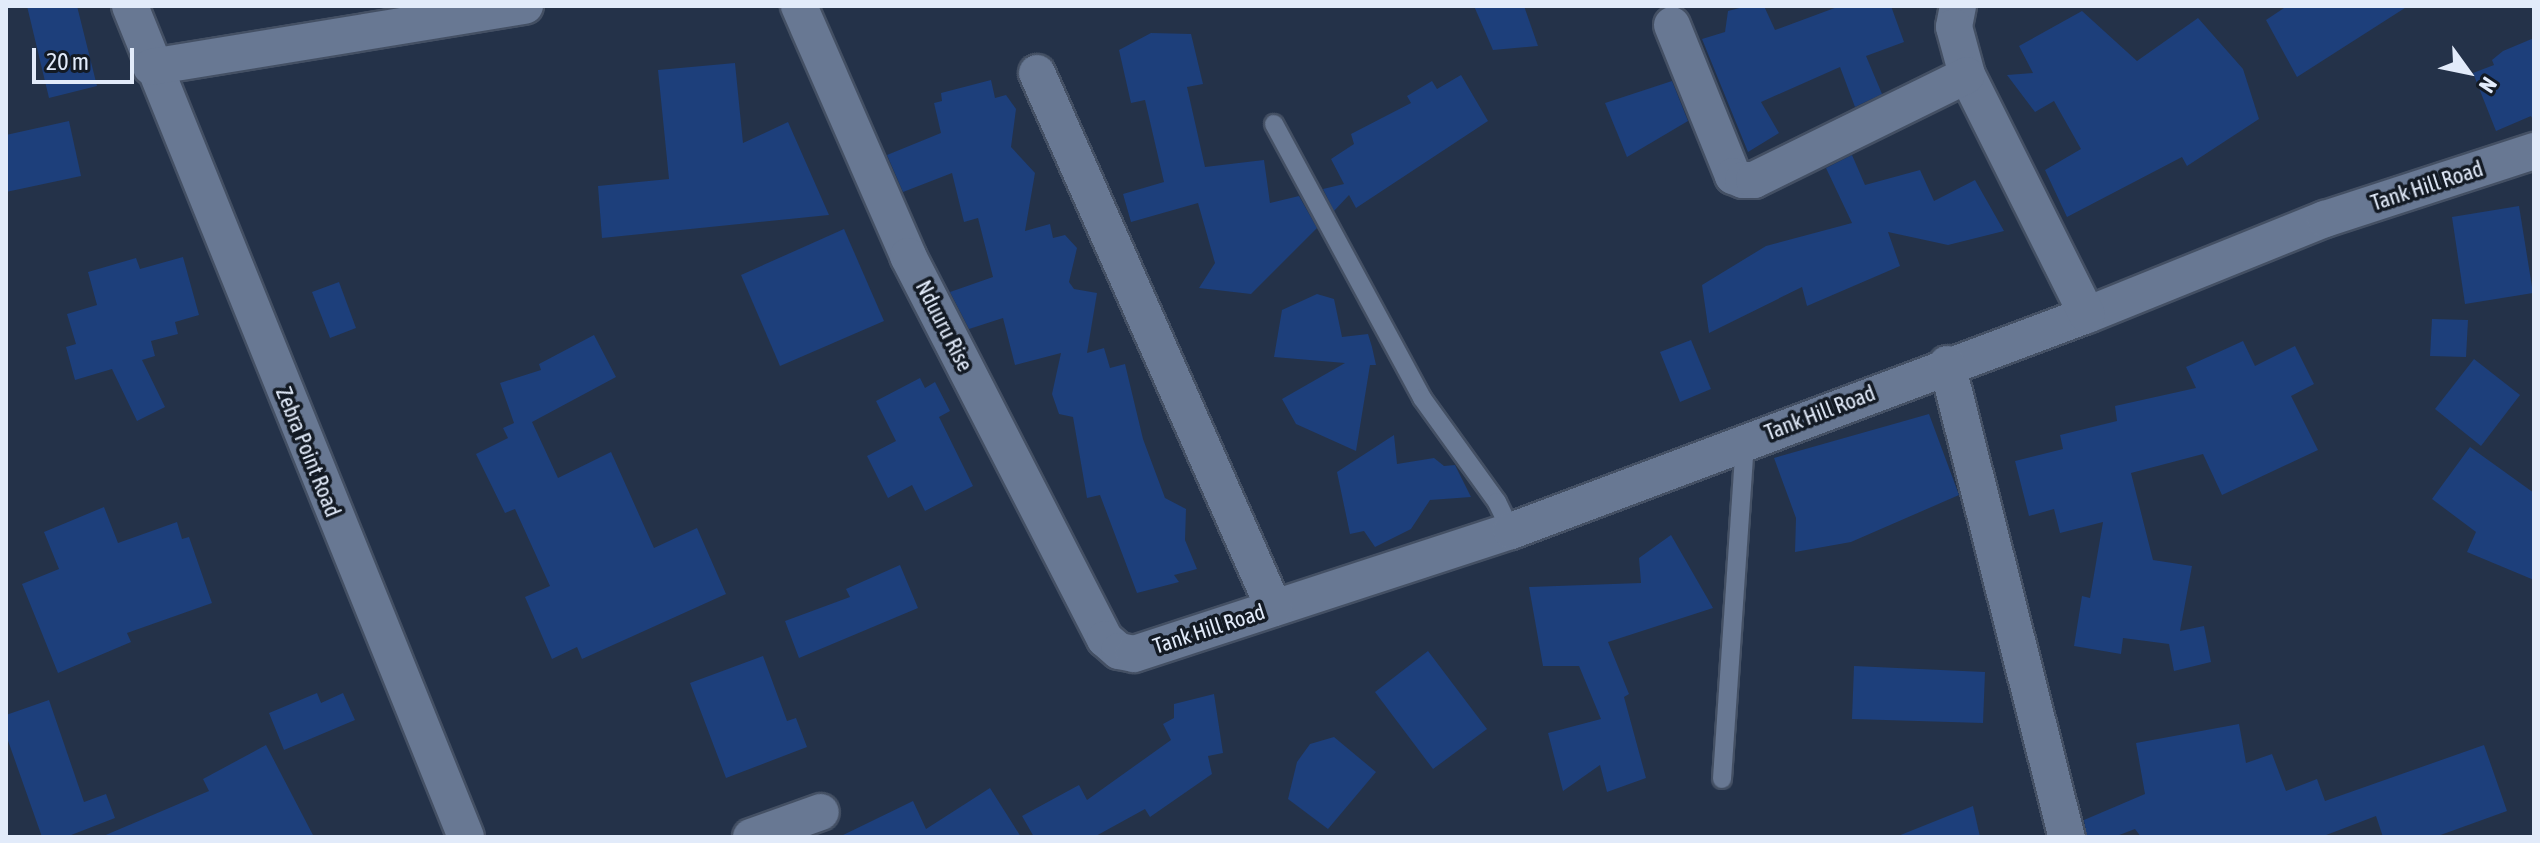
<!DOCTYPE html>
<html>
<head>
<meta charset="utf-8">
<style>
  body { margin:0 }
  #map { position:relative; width:2540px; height:843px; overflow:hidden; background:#243249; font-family:"Asap Condensed",sans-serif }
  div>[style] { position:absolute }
  .building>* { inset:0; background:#1d3f7b }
  .roads { filter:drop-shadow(2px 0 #445064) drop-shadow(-2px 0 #445064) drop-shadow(0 2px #445064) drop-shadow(0 -2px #445064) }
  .lane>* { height:18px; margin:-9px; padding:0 9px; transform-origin:9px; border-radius:9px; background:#687893 }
  .street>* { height:36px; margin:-18px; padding:0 18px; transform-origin:18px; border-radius:18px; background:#687893 }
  span { translate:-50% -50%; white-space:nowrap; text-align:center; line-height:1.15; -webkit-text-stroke:7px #131a24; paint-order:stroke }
  .street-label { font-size:22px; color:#e2ebfa }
  .frame { position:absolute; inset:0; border:8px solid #e2ebfa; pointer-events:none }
  .north { position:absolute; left:2428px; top:32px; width:80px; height:80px; -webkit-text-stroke:6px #131a24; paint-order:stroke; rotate:123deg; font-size:22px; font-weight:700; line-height:32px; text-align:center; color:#e2ebfa }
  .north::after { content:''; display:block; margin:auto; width:28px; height:36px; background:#e2ebfa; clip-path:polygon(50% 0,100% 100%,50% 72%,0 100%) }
  .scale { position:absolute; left:32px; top:48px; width:102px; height:36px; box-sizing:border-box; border:4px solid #e2ebfa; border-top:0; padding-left:10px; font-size:24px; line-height:28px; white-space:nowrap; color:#e2ebfa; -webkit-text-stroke:6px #131a24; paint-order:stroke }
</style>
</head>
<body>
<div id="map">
  <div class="building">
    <i style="clip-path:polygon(27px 6px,77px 6px,97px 86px,49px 98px)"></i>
    <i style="clip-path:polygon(1474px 6px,1524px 6px,1538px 46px,1493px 50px)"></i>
    <i style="clip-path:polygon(1747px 6px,1764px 6px,1775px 30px,1840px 6px,1891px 6px,1904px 42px,1866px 56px,1882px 94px,1855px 107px,1840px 67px,1761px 102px,1779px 133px,1748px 152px,1702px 39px,1725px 32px,1728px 11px)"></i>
    <i style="clip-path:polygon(2287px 6px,2408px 6px,2297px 77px,2266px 20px)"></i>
    <i style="clip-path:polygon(2082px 11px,2137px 61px,2198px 18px,2243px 69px,2259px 119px,2187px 166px,2182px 157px,2067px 217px,2045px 170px,2081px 149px,2054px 101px,2035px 112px,2007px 75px,2033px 73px,2019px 46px)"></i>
    <i style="clip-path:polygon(1151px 33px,1191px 34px,1203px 84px,1187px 87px,1205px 167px,1264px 160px,1270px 203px,1299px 196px,1317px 228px,1251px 294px,1199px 288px,1215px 263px,1198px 203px,1131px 222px,1123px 194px,1164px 182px,1145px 100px,1131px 103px,1119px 50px)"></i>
    <i style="clip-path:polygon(2534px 38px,2534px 122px,2531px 116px,2496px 131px,2473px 73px,2494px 65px,2492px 60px,2503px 51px)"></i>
    <i style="clip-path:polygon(735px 63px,743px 143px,788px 122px,829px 215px,602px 238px,598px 186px,669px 179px,658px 70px)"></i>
    <i style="clip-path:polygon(1461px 75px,1488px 121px,1356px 208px,1349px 195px,1334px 211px,1323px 189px,1344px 184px,1331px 159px,1354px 144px,1351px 134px,1411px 103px,1407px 96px,1432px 81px,1437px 89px)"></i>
    <i style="clip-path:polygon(991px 80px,995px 98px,1006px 95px,1016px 109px,1011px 147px,1035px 173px,1025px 231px,1050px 224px,1053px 238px,1065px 235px,1077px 248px,1069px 282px,1074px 289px,1097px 293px,1087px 353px,1104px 348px,1110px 368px,1125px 364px,1143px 439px,1165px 498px,1186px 509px,1185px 540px,1197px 569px,1174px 575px,1179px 582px,1137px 593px,1100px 495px,1087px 498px,1073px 417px,1059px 414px,1052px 394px,1061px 353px,1015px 365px,1003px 318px,969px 329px,950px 292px,993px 277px,978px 218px,964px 222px,952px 173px,903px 192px,887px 155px,941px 133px,934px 103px,942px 101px,941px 93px)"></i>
    <i style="clip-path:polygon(1672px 81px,1688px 121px,1627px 157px,1605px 103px)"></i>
    <i style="clip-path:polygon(69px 121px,81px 176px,6px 192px,6px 135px)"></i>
    <i style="clip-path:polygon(1852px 155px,1865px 185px,1920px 170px,1934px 201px,1975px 180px,2004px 231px,1948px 245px,1888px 232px,1900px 266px,1807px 306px,1802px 287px,1709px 333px,1702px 285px,1766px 246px,1852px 223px,1826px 168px)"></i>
    <i style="clip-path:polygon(2519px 206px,2533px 293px,2465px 304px,2452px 217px)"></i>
    <i style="clip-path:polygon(844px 229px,884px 321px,780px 366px,741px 275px)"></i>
    <i style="clip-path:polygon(183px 257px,199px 315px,175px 322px,178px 334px,151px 341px,155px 356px,142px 360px,165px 407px,137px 421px,112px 369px,75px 380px,66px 347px,76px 344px,67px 314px,97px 305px,88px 272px,136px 258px,140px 269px)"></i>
    <i style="clip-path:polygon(339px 282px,356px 328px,330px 338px,312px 292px)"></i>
    <i style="clip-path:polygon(1317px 294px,1334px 299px,1342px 337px,1368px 334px,1372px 347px,1376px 365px,1370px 365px,1356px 451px,1296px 424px,1282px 399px,1345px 363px,1274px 357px,1282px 310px)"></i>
    <i style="clip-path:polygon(2432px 319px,2468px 320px,2466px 357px,2430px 356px)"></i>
    <i style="clip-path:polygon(594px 335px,616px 377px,532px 422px,558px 478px,611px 452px,654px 548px,697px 528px,726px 594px,582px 659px,577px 647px,552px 659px,525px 597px,550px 586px,515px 509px,505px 513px,476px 454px,508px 438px,503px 428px,514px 423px,500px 383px,541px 370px,539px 364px)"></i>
    <i style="clip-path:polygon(1691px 340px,1711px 389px,1680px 402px,1660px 352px)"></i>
    <i style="clip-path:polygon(2243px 341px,2255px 366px,2295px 346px,2314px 384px,2291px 396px,2318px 450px,2222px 495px,2203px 454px,2131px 473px,2153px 560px,2192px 566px,2180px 631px,2204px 626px,2211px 662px,2174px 671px,2169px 644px,2123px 638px,2121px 654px,2074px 646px,2082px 596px,2090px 598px,2103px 522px,2060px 533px,2054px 509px,2029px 516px,2015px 461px,2063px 449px,2060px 435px,2117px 421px,2115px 406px,2196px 388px,2186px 367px)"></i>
    <i style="clip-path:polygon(2474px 359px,2520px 395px,2481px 446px,2435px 409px)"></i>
    <i style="clip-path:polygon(920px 378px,925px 388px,935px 382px,950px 411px,939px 417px,973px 486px,925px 511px,912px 485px,888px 498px,867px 456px,896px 441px,876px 401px)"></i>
    <i style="clip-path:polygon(1929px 414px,1959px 495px,1851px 542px,1795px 552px,1796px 518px,1774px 458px)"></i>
    <i style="clip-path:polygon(1394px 435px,1397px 464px,1434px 458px,1444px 466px,1455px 465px,1471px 497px,1430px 500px,1411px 529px,1375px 547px,1364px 531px,1350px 534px,1337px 472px)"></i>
    <i style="clip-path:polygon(2470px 447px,2534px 493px,2534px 580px,2467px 552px,2476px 532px,2432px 499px)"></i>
    <i style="clip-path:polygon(104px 507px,118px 543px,177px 522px,182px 539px,189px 537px,212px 603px,127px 633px,131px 642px,58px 673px,22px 584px,59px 569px,44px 532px)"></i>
    <i style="clip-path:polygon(1671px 535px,1713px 608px,1608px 642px,1629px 694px,1624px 697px,1646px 778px,1607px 792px,1600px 765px,1563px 791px,1548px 733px,1601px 719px,1579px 666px,1543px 666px,1529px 587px,1641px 583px,1639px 558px)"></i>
    <i style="clip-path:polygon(900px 565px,918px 608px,799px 658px,785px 621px,850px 597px,846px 589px)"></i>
    <i style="clip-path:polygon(1428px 651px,1487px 729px,1433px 769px,1375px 692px)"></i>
    <i style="clip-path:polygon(763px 656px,787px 721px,796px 718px,807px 747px,726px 778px,690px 683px)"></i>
    <i style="clip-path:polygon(1854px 666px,1985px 672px,1983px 723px,1852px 719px)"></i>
    <i style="clip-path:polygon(317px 693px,321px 703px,343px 693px,355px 720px,284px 750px,269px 713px)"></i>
    <i style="clip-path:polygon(1214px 694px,1223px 753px,1208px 756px,1212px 774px,1150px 817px,1145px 809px,1094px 837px,1034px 837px,1022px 816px,1079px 785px,1087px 800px,1171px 740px,1163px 724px,1174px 718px,1174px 704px)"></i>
    <i style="clip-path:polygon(49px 700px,84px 802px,106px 794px,115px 818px,66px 837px,42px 837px,6px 735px,6px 715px)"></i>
    <i style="clip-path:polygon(2239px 724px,2246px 763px,2272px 754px,2286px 791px,2317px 779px,2325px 801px,2484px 745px,2507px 811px,2435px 837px,2383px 837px,2376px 816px,2321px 837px,2141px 837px,2135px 829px,2114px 837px,2087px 837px,2084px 820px,2145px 794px,2136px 743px)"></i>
    <i style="clip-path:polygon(1334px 737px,1376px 772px,1328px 829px,1288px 799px,1297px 762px,1310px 744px)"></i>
    <i style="clip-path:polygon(266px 745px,314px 837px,101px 837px,209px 791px,203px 779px)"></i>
    <i style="clip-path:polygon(990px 788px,1021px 837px,839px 837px,913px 801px,926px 829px)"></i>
    <i style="clip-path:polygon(1973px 806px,1980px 837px,1898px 837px,1898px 836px)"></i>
  </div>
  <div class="roads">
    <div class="lane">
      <i style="left:1274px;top:124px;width:311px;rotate:61.6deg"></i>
      <i style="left:1422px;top:398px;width:128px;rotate:54.2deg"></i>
      <i style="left:1497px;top:502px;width:32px;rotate:64deg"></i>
      <i style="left:1722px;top:779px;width:339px;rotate:-86.1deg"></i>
    </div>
    <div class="street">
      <i style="left:130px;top:6px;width:896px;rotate:67.98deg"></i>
      <i style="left:799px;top:6px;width:273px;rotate:66.4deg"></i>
      <i style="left:908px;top:256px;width:431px;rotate:62.8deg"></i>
      <i style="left:1105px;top:639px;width:18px;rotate:41deg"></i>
      <i style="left:1119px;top:651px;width:15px;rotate:11deg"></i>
      <i style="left:1134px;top:654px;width:397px;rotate:-18.1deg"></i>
      <i style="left:1511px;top:531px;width:615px;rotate:-20.56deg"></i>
      <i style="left:2087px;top:315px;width:257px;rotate:-22deg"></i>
      <i style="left:2325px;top:219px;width:220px;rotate:-18deg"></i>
      <i style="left:1958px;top:6px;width:21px;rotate:101deg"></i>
      <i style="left:1954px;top:27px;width:50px;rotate:74.8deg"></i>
      <i style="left:1967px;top:75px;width:268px;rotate:63.4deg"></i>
      <i style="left:1672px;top:25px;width:163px;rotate:68deg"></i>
      <i style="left:1733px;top:176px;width:11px;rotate:22deg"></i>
      <i style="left:1743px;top:180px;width:11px"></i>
      <i style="left:1754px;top:180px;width:237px;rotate:-26.2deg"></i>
      <i style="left:151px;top:67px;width:379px;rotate:-9.3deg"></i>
      <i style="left:1037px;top:73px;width:585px;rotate:66.11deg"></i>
      <i style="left:1947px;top:364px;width:488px;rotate:75.8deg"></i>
      <i style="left:751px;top:837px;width:74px;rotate:-19.7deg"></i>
    </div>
  </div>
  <div class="street-label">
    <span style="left:2427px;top:186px;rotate:-18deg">Tank Hill Road</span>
    <span style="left:944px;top:326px;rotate:63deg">Nduuru Rise</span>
    <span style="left:1820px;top:413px;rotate:-21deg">Tank Hill Road</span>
    <span style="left:308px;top:452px;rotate:68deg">Zebra Point Road</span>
    <span style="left:1209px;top:629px;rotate:-18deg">Tank Hill Road</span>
  </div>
  <div class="frame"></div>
  <div class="north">N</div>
  <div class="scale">20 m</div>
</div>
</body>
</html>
